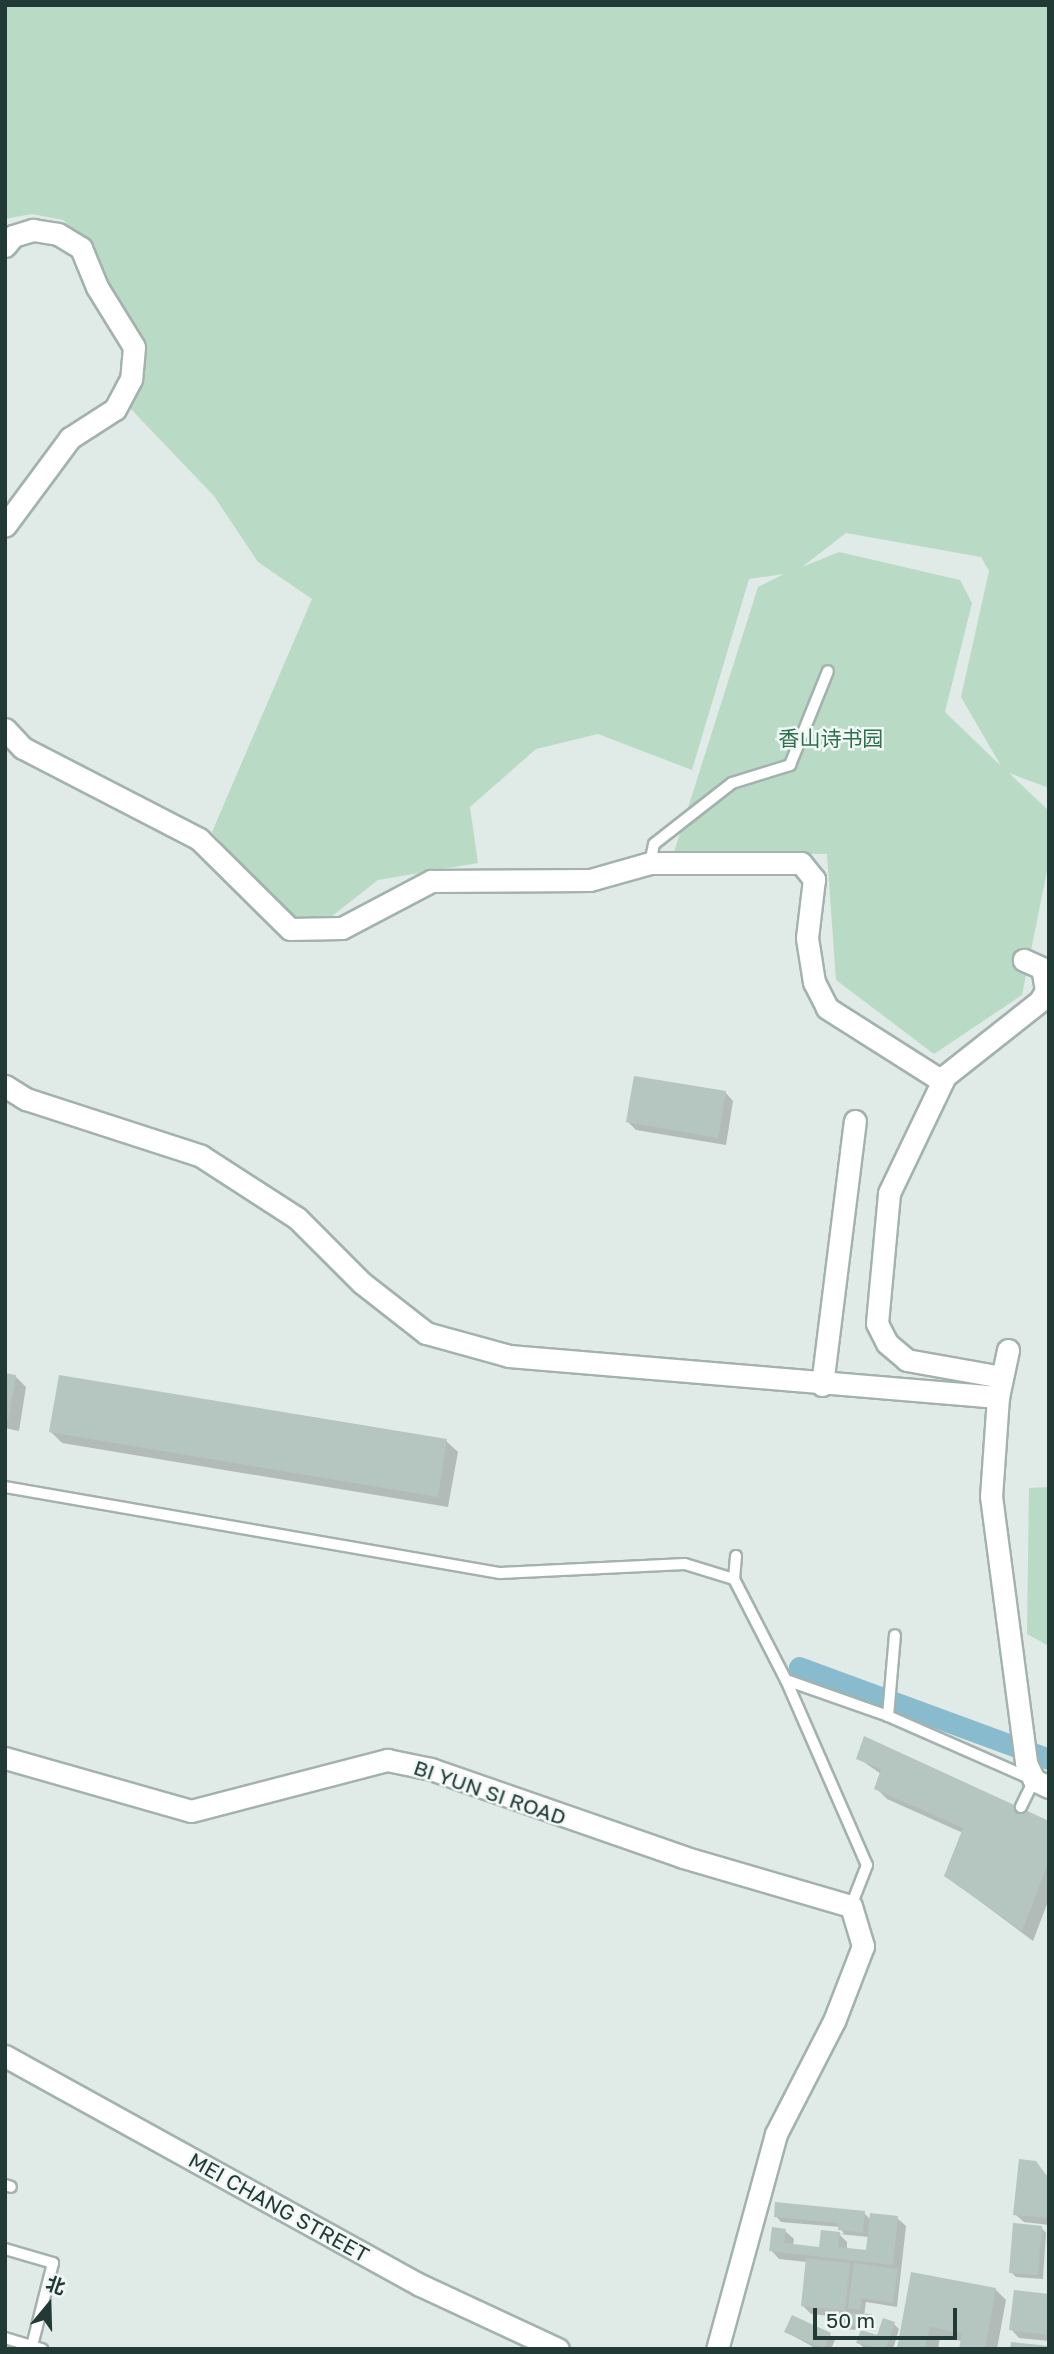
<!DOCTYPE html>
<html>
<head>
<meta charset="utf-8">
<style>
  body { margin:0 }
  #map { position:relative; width:1054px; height:2354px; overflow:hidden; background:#e0eae7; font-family:"Golos Text","Noto Sans SC",sans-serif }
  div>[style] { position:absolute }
  .green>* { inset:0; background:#b9dbc6 }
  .shadow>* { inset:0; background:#0003 }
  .canal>* { height:21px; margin:-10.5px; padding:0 10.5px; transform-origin:10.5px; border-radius:10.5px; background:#89bbce }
  .building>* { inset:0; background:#b5c5c0 }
  .roads { filter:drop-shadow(2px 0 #a3b2ae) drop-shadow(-2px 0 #a3b2ae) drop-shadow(0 2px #a3b2ae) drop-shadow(0 -2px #a3b2ae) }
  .lane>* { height:10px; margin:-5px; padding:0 5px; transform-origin:5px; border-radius:5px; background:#fff }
  .street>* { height:21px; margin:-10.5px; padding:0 10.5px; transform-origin:10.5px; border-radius:10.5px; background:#fff }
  span { translate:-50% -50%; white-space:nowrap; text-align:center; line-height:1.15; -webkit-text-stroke:5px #f0f7f4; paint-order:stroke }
  .park-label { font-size:21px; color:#2d6f4e }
  .street-label { font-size:21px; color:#213a36 }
  .frame { position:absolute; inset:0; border:7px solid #213a36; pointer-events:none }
  .north { position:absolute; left:14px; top:2270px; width:70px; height:70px; -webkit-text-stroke:5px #f0f7f4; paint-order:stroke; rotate:19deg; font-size:19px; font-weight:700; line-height:28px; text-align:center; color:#213a36 }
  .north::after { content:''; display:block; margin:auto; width:24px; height:32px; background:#213a36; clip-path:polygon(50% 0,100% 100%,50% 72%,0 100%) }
  .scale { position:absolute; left:813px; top:2308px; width:144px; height:32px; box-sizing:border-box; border:4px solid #213a36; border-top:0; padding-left:9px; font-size:21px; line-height:24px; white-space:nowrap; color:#213a36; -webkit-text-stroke:5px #f0f7f4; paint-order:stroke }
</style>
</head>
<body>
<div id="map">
  <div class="green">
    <i style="clip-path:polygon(evenodd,5px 5px,1049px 5px,1049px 788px,1009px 773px,1049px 811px,1049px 861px,1022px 995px,934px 1054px,836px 980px,827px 854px,674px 852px,758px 587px,784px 574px,749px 579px,692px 770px,598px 734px,536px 749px,470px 807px,478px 863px,378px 880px,318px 927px,292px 922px,212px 832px,312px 599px,258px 562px,214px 496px,128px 406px,124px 323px,90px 246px,63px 220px,32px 214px,5px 219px,5px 5px,846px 533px,981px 557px,989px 571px,961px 697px,1001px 766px,945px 712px,972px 603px,960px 580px,839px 552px,802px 567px,846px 533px)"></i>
    <i style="clip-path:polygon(1049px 1487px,1049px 1646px,1027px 1634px,1029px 1488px)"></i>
  </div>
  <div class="shadow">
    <i style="clip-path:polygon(725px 1092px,733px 1101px,726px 1145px,636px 1130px,628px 1122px)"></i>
    <i style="clip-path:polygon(5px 1375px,15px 1376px,26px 1387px,19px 1431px,5px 1428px)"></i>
    <i style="clip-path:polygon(51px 1432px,446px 1441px,458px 1452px,448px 1507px,62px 1443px)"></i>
    <i style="clip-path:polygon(858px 1758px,1049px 1823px,1049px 1899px,1033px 1941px,946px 1876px,963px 1833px,887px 1799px,876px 1788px,881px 1774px)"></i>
    <i style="clip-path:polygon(1035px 2163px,1049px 2178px,1049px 2225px,1024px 2222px,1015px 2214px)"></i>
    <i style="clip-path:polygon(evenodd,864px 2213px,871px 2220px,897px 2218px,906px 2226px,897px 2307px,866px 2302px,864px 2316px,876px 2321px,876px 2331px,843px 2329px,838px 2317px,811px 2314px,803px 2306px,807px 2262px,779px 2259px,771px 2250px,785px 2231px,794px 2239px,793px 2246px,820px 2249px,822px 2232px,844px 2234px,840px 2227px,781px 2222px,776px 2216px,864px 2213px,839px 2234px,869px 2237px,867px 2251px,847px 2249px,847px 2242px,839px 2234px)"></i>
    <i style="clip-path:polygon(1041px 2227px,1046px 2233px,1043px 2279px,1016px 2277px,1011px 2272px)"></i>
    <i style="clip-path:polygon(912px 2274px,995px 2289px,1006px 2300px,997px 2349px,961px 2349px,962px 2341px,940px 2337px,938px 2349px,899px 2349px)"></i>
    <i style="clip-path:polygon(1049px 2296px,1049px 2341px,1019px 2338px,1011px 2329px)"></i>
    <i style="clip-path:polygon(894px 2324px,899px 2329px,893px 2349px,866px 2349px,858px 2343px,879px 2337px)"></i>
    <i style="clip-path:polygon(786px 2332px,830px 2335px,835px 2340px,831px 2349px,817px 2349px)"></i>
  </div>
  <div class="canal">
    <i style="left:799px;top:1667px;width:266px;rotate:20.2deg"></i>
  </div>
  <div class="building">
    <i style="clip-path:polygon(634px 1076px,726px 1091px,718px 1138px,626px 1122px)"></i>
    <i style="clip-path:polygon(5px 1373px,16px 1375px,8px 1421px,5px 1420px)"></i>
    <i style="clip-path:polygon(59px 1375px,447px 1439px,438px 1497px,49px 1432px)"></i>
    <i style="clip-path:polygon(864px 1736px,1049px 1821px,1049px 1861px,1022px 1931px,944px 1876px,963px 1828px,874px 1789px,881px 1769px,856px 1759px)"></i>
    <i style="clip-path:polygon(1019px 2159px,1036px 2161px,1049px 2179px,1049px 2218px,1013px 2215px)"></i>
    <i style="clip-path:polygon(775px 2202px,865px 2211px,863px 2233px,838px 2230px,838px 2223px,774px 2217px)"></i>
    <i style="clip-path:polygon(870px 2213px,898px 2216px,893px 2265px,769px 2251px,772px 2227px,786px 2229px,784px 2243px,819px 2247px,821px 2230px,840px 2232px,838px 2247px,866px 2250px)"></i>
    <i style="clip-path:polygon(1013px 2223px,1042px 2226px,1038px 2275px,1009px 2273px)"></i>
    <i style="clip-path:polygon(806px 2258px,850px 2263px,845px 2311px,801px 2306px)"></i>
    <i style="clip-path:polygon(854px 2263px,898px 2269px,893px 2303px,862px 2298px,860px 2310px,848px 2308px)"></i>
    <i style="clip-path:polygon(911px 2272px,996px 2288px,985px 2349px,959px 2349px,962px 2333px,930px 2327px,925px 2349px,897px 2349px)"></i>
    <i style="clip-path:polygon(1014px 2290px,1049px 2294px,1049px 2335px,1009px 2330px)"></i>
    <i style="clip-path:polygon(837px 2312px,872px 2314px,871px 2327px,836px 2325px)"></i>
    <i style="clip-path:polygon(792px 2315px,831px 2333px,824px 2349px,784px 2332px)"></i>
    <i style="clip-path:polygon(883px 2318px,895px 2322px,886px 2349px,856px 2343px,861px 2330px,877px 2335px)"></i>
    <i style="clip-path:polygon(1011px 2342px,1049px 2346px,1049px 2349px,1010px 2349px)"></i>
  </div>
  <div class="roads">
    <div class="lane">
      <i style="left:650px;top:863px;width:19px;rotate:-78deg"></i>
      <i style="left:654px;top:844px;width:99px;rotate:-38deg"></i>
      <i style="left:732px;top:783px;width:61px;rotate:-17.2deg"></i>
      <i style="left:790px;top:765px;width:101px;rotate:-68deg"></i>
      <i style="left:5px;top:1487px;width:502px;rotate:9.86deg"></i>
      <i style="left:500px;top:1573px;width:185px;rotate:-2.8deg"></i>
      <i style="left:685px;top:1564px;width:51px;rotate:17deg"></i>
      <i style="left:734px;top:1579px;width:114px;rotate:62.8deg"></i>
      <i style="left:786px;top:1680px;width:108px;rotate:19.4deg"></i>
      <i style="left:888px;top:1716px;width:159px;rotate:23.7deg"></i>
      <i style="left:1034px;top:1780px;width:30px;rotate:116deg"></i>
      <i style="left:734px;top:1579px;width:23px;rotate:-85deg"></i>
      <i style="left:786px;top:1680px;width:202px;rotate:66.4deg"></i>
      <i style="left:867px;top:1865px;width:44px;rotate:111.3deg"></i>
      <i style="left:888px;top:1716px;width:81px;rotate:-85.1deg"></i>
      <i style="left:5px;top:2185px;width:6px;rotate:18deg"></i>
      <i style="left:5px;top:2249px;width:50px;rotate:16.3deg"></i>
      <i style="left:53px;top:2263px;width:86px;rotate:104.2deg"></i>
      <i style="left:5px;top:2338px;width:39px;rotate:17deg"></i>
    </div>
    <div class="street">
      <i style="left:5px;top:246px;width:13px;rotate:-51deg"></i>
      <i style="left:13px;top:236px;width:21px;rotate:-17deg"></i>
      <i style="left:33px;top:230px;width:25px;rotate:9deg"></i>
      <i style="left:58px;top:234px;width:27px;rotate:31deg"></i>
      <i style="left:81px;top:248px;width:42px;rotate:67.7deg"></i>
      <i style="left:97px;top:287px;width:70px;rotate:58.3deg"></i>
      <i style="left:134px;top:347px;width:32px;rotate:95deg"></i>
      <i style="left:131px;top:379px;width:34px;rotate:118deg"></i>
      <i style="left:115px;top:409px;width:54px;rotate:147.2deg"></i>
      <i style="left:70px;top:438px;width:109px;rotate:126.5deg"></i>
      <i style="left:5px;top:729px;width:26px;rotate:47deg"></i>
      <i style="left:23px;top:748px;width:198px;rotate:27.3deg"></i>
      <i style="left:199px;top:839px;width:128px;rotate:44.7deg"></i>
      <i style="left:290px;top:929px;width:52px;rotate:-1.1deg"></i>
      <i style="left:342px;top:928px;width:101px;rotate:-27.8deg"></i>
      <i style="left:431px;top:881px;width:159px;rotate:-0.4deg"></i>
      <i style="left:590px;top:880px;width:62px;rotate:-15.8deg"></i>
      <i style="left:650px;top:863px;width:151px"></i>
      <i style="left:801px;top:863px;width:21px;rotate:51deg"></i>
      <i style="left:814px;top:879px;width:59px;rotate:96.8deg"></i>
      <i style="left:807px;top:938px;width:45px;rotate:81deg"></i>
      <i style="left:814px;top:982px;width:29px;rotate:63deg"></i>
      <i style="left:827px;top:1008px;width:136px;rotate:32.4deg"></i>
      <i style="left:5px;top:1086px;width:25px;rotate:32deg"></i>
      <i style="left:26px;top:1099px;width:184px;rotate:18deg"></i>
      <i style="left:201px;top:1156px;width:114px;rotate:32.9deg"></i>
      <i style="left:297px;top:1218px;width:92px;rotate:45deg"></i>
      <i style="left:362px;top:1283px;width:81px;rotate:38deg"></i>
      <i style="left:426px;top:1333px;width:86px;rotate:15.5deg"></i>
      <i style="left:509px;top:1356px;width:491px;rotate:4.8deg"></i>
      <i style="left:1008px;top:1350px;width:48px;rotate:102deg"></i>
      <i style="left:998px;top:1397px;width:99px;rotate:94deg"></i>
      <i style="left:991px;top:1496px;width:269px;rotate:82.5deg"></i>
      <i style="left:1026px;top:1763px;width:19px;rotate:65deg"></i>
      <i style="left:1034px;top:1780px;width:17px;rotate:25deg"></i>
      <i style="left:1002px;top:1377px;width:97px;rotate:-169.9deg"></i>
      <i style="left:907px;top:1360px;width:26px;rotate:-140deg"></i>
      <i style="left:887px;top:1343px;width:22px;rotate:-117deg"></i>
      <i style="left:877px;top:1323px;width:131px;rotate:-84.7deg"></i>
      <i style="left:889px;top:1193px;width:130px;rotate:-64.4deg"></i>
      <i style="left:945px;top:1076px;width:121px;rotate:-38.3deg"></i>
      <i style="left:1040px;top:1001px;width:13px;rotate:-61deg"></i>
      <i style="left:1046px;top:990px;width:22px;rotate:-100deg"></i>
      <i style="left:1042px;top:968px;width:20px;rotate:-156deg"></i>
      <i style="left:822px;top:1385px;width:266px;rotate:-82.9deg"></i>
      <i style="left:5px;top:1758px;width:193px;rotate:15.9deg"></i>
      <i style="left:191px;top:1811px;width:203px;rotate:-14.6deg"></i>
      <i style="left:387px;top:1760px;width:45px;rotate:11.6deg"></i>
      <i style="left:431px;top:1769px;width:267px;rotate:19.2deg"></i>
      <i style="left:683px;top:1857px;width:175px;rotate:16.3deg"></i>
      <i style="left:851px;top:1906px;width:42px;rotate:73.3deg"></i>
      <i style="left:863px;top:1946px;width:80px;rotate:111.1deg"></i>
      <i style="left:834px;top:2021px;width:127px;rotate:117.2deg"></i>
      <i style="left:776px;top:2134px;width:223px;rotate:105.3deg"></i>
      <i style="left:5px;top:2056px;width:474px;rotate:28.9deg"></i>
      <i style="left:420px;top:2285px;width:152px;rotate:24.9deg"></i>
    </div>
  </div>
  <div class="park-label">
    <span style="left:831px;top:738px">香山诗书园</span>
  </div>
  <div class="street-label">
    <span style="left:490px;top:1792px;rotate:19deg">BI YUN SI ROAD</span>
    <span style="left:279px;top:2207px;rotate:29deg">MEI CHANG STREET</span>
  </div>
  <div class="frame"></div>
  <div class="north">北</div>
  <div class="scale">50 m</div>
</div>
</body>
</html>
